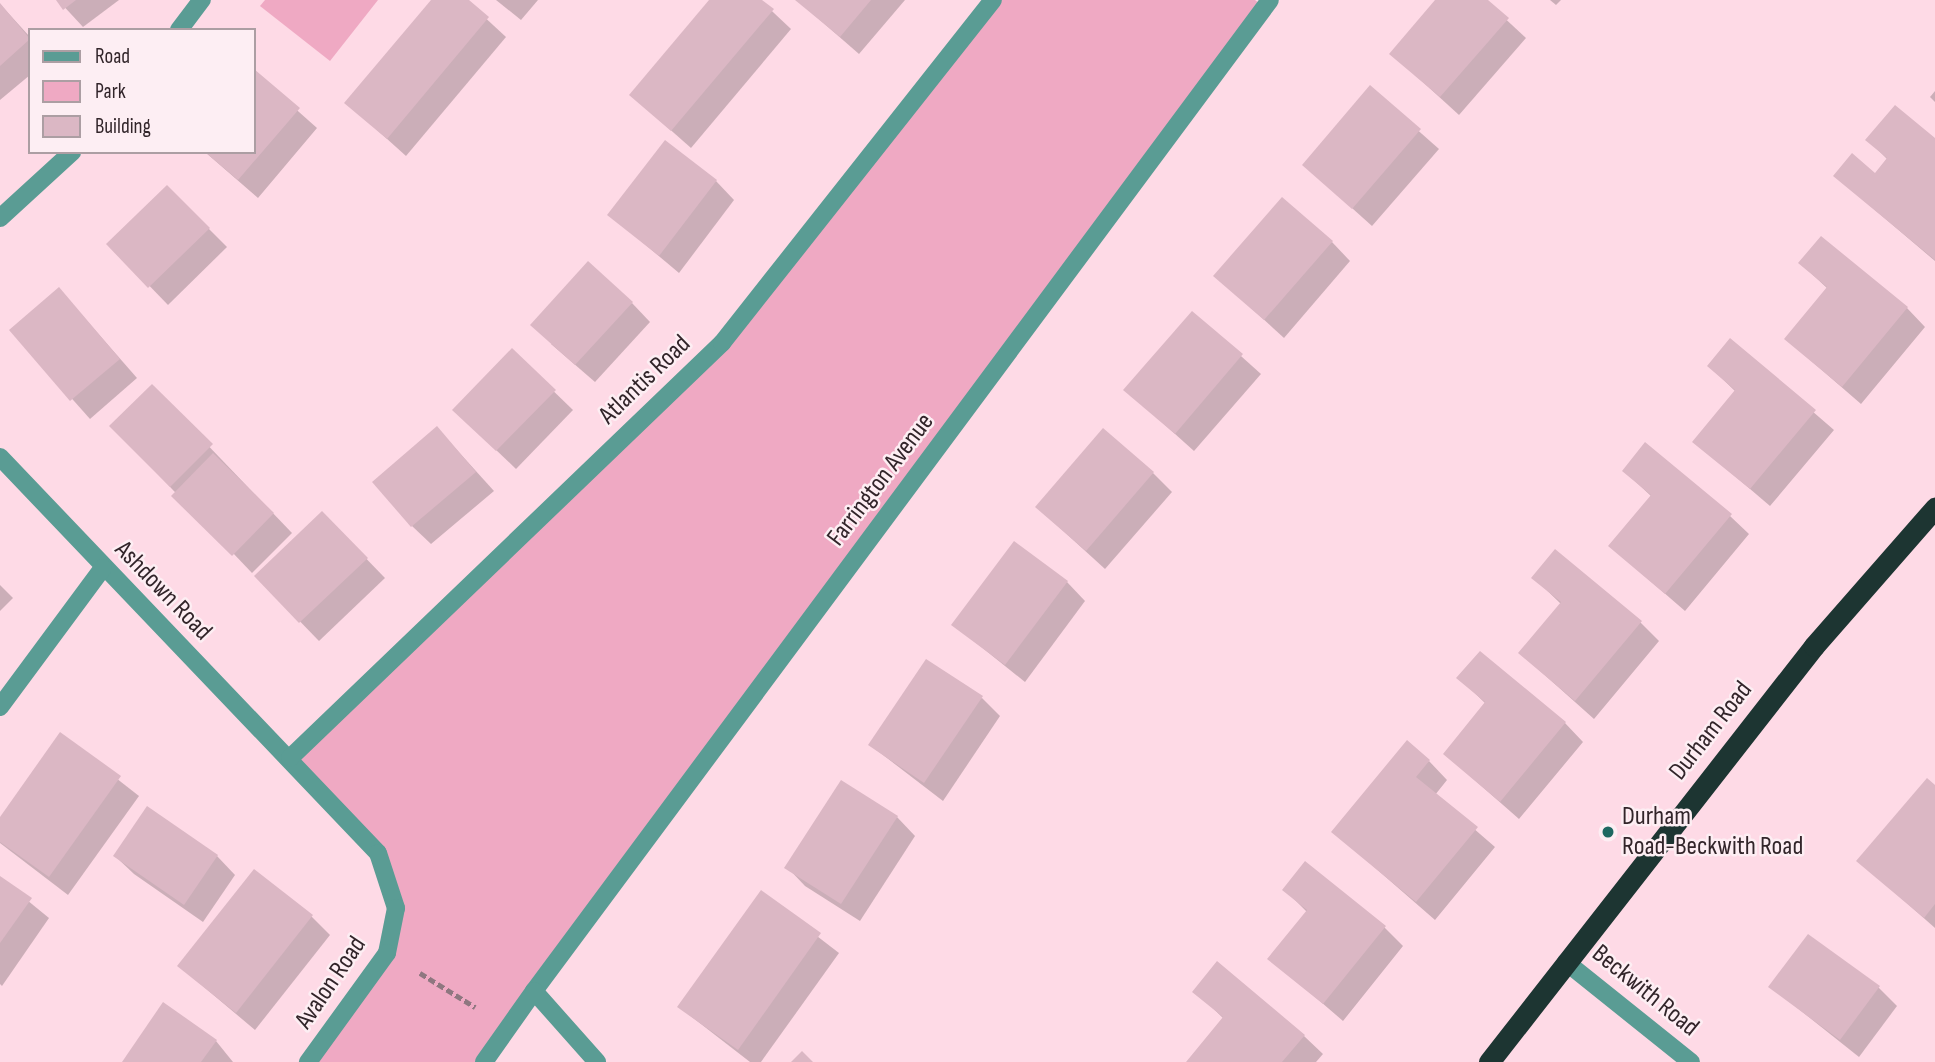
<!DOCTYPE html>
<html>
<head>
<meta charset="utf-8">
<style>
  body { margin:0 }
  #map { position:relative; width:1935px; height:1062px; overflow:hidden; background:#fedae6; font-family:"Sofia Sans Condensed",sans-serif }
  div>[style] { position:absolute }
  .green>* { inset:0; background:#efa9c3 }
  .shadow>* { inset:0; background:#0003 }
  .building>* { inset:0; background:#dbb7c4 }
  .path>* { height:4.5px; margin-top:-2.25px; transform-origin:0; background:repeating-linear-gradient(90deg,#8f7780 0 7px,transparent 0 10.5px) }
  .minor>* { height:18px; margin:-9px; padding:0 9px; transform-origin:9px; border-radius:9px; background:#5a9c94 }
  .highway>* { height:21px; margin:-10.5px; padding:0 10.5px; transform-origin:10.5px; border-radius:10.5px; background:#1d3532 }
  .dots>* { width:19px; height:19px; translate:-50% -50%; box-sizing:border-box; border:4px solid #fdeef3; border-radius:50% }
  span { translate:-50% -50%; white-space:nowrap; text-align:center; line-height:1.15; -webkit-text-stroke:5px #fdeef3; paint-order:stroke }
  .street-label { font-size:26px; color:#32252a }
  .poi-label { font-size:26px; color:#32252a }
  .left { translate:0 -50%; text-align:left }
  .legend { position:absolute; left:28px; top:28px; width:228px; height:126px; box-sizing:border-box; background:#fdeef3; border:2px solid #ac9ea3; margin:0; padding:9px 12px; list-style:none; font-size:21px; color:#32252a }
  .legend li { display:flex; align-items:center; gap:14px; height:35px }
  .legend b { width:35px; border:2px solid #ac9ea3 }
</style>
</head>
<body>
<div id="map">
  <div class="green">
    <i style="clip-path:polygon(265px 0,378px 0,330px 61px,260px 6px)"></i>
    <i style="clip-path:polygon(993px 0,1255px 0,1264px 7px,484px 1062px,308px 1062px,387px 953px,396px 908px,378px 853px,290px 758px,722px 343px)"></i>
  </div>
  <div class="shadow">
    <i style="clip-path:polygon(58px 0,119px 0,83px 27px)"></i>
    <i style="clip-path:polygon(433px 0,466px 0,506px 37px,406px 156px,346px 102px)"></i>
    <i style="clip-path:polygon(496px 0,538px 0,521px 20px)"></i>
    <i style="clip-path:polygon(711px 0,760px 0,791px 29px,691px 148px,631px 95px)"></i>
    <i style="clip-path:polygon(797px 0,905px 0,859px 54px)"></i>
    <i style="clip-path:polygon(1437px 0,1485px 0,1526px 38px,1459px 115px,1391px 53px)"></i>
    <i style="clip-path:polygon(1550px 0,1561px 0,1556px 5px)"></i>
    <i style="clip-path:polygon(0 4px,30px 37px,30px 75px,0 100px)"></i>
    <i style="clip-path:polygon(254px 72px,317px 128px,258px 198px,205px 152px,254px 152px)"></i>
    <i style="clip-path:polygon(1370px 88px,1439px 149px,1372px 226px,1304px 165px)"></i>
    <i style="clip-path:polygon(1935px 91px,1935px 102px,1930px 97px)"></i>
    <i style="clip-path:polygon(1868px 140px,1935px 140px,1935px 261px,1835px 176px,1876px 176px,1888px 160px)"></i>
    <i style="clip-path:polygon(716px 181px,734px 200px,679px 273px,610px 215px)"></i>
    <i style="clip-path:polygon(167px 187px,227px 247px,168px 305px,109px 244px)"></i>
    <i style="clip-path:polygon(1332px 242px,1350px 261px,1284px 338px,1216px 276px)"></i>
    <i style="clip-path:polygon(1800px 263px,1907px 308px,1925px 327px,1861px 404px,1786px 339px,1828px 289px)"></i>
    <i style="clip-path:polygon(59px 289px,137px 378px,90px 419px,11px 330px)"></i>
    <i style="clip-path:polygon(632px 303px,650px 322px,595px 382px,551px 344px)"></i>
    <i style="clip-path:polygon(1193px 313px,1261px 374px,1194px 451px,1126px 390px)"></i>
    <i style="clip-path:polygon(1730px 340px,1834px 430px,1770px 506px,1695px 442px,1736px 392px,1709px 366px)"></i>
    <i style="clip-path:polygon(512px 351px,573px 410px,516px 469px,473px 428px)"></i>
    <i style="clip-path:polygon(152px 387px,292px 533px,252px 573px,112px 426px)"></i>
    <i style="clip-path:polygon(437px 428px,494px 491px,431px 544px,412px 526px)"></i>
    <i style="clip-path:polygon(1624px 471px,1730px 516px,1749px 534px,1685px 611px,1610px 546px,1651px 496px)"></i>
    <i style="clip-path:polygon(1153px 473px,1172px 492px,1105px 569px,1037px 507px)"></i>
    <i style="clip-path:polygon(322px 513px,385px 578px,319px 641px,256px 576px)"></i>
    <i style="clip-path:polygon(1534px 578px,1640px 622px,1659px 641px,1594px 719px,1520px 653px,1561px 604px)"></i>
    <i style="clip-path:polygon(1067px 582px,1085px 601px,1025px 682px,954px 625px)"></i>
    <i style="clip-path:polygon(0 585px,13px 598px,0 611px)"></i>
    <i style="clip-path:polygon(1459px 678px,1565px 723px,1583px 742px,1519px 819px,1445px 754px,1486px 704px)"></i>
    <i style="clip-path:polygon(982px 698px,1000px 716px,943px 801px,870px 745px)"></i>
    <i style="clip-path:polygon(61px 735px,139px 796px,68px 895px,0 843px,0 820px)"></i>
    <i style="clip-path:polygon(1429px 761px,1447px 780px,1435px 795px,1495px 847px,1435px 920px,1334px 832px)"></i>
    <i style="clip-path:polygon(1935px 787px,1935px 928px,1859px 861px)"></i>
    <i style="clip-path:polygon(897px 817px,915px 836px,860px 921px,805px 886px,787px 867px)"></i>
    <i style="clip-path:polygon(115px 856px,217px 856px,235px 875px,203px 922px,134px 874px)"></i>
    <i style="clip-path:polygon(0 878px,49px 918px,2px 986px,0 984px)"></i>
    <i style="clip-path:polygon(1284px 889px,1384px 927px,1403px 946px,1343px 1021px,1270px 958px,1307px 912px)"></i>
    <i style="clip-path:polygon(761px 893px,839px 953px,761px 1062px,750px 1062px,679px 1007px)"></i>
    <i style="clip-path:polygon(311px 916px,330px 935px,255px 1030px,179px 966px)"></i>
    <i style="clip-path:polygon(1771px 987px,1878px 987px,1897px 1006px,1859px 1057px)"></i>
    <i style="clip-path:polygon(1195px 991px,1304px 1036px,1323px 1054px,1316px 1062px,1189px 1062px,1224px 1019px)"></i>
    <i style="clip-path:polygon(216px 1041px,233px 1062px,123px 1062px)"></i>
  </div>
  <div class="building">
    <i style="clip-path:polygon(56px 0,76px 0,63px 10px)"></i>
    <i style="clip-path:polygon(431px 0,469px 0,489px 17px,387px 139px,344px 103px)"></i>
    <i style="clip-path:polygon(709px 0,762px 0,774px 9px,671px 131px,629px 95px)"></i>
    <i style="clip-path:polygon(795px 0,871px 0,840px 37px)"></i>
    <i style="clip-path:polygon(1435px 0,1488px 0,1509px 18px,1440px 97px,1389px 54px)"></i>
    <i style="clip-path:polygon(0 3px,30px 39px,0 66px)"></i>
    <i style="clip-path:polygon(254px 69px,300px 108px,238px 180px,205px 152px,254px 152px)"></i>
    <i style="clip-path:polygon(1370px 85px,1421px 129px,1352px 209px,1302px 165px)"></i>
    <i style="clip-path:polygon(1895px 105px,1935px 138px,1935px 260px,1833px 176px,1852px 153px,1875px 173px,1887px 158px,1865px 140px)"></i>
    <i style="clip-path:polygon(665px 140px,717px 180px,659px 256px,607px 215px)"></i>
    <i style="clip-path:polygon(167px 185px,210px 228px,148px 288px,106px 244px)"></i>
    <i style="clip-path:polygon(1282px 197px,1333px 241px,1264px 320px,1213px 276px)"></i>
    <i style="clip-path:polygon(1821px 236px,1908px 307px,1842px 387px,1784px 339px,1827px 287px,1798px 263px)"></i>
    <i style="clip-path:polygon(588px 261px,633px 302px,575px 365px,530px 325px)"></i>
    <i style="clip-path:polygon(59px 287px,120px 359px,70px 401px,9px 330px)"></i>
    <i style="clip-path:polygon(1192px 311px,1243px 354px,1175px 434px,1123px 390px)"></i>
    <i style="clip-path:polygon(1730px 338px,1816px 410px,1750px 489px,1692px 442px,1735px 390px,1707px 366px)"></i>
    <i style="clip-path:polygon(512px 348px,556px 390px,496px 451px,452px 410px)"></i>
    <i style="clip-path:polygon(152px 384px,213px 444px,170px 487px,109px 426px)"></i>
    <i style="clip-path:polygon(437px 426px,476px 472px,411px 527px,372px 482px)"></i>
    <i style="clip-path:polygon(1103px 428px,1154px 472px,1086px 551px,1035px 507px)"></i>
    <i style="clip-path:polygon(1645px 442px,1732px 514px,1665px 594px,1608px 546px,1651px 495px,1622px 471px)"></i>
    <i style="clip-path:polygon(213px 453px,274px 513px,232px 556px,171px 496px)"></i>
    <i style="clip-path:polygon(322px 511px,368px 558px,299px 623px,254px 576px)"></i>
    <i style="clip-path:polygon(1014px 541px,1068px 581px,1005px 665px,951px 625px)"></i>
    <i style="clip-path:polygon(1555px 549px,1642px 621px,1575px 701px,1518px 653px,1561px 602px,1531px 578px)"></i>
    <i style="clip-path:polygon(1480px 651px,1566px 722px,1500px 802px,1443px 754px,1485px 702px,1456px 678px)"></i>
    <i style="clip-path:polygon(926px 659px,983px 696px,924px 783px,868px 745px)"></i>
    <i style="clip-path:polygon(60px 732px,121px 776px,49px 877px,0 842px,0 817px)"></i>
    <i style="clip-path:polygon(1407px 740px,1430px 760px,1416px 777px,1478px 827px,1416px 902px,1331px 832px)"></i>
    <i style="clip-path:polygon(1927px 778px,1935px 785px,1935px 904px,1924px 918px,1856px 861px)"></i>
    <i style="clip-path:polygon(841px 780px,898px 816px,841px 904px,784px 868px)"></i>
    <i style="clip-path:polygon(147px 806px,218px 855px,184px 905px,113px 856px)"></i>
    <i style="clip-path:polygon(1305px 861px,1386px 926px,1323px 1004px,1267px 959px,1307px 910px,1282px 890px)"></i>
    <i style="clip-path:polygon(254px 869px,313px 915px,236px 1013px,177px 966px)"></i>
    <i style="clip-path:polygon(0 876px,32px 898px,0 943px)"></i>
    <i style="clip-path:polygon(761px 890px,821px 933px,738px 1050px,677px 1007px)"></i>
    <i style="clip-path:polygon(1808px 934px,1880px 986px,1840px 1040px,1768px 987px)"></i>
    <i style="clip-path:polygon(1217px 961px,1305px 1035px,1282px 1062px,1186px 1062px,1223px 1017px,1192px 992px)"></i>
    <i style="clip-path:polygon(163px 1002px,217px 1040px,201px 1062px,122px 1062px)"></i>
    <i style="clip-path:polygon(802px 1051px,813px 1062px,791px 1062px)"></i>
  </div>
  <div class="path">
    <i style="left:420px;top:973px;width:65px;rotate:31.7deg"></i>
  </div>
  <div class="minor">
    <i style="left:179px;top:30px;width:38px;rotate:-53deg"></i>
    <i style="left:0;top:218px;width:98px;rotate:-42.5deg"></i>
    <i style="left:0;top:457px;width:547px;rotate:46.33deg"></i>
    <i style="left:378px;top:853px;width:58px;rotate:71.9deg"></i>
    <i style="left:396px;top:908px;width:46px;rotate:101.3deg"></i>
    <i style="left:387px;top:953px;width:135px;rotate:125.9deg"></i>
    <i style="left:0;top:707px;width:173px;rotate:-53.5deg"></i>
    <i style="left:290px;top:758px;width:599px;rotate:-43.85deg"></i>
    <i style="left:722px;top:343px;width:437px;rotate:-51.7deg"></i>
    <i style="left:1566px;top:962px;width:160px;rotate:38.7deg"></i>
    <i style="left:534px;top:991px;width:1234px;rotate:-53.4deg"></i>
    <i style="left:484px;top:1062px;width:87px;rotate:-54.8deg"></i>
    <i style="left:534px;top:991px;width:95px;rotate:48.4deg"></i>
  </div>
  <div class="highway">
    <i style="left:1489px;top:1062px;width:528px;rotate:-52deg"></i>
    <i style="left:1814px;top:646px;width:184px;rotate:-48.8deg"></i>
  </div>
  <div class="dots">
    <i style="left:1608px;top:832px;background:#1e6861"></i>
  </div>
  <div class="street-label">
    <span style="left:645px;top:380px;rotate:-44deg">Atlantis Road</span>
    <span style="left:881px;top:480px;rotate:-53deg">Farrington Avenue</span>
    <span style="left:163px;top:591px;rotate:46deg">Ashdown Road</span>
    <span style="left:1711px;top:731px;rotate:-52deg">Durham Road</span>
    <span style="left:331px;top:983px;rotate:-56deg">Avalon Road</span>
    <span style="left:1645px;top:991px;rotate:39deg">Beckwith Road</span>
  </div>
  <div class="poi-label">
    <span class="left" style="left:1622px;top:832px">Durham<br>Road-Beckwith Road</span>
  </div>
  <ul class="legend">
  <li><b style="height:9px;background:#5a9c94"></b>Road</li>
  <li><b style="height:19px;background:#efa9c3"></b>Park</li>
  <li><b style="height:19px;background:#dbb7c4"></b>Building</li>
  </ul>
</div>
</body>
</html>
